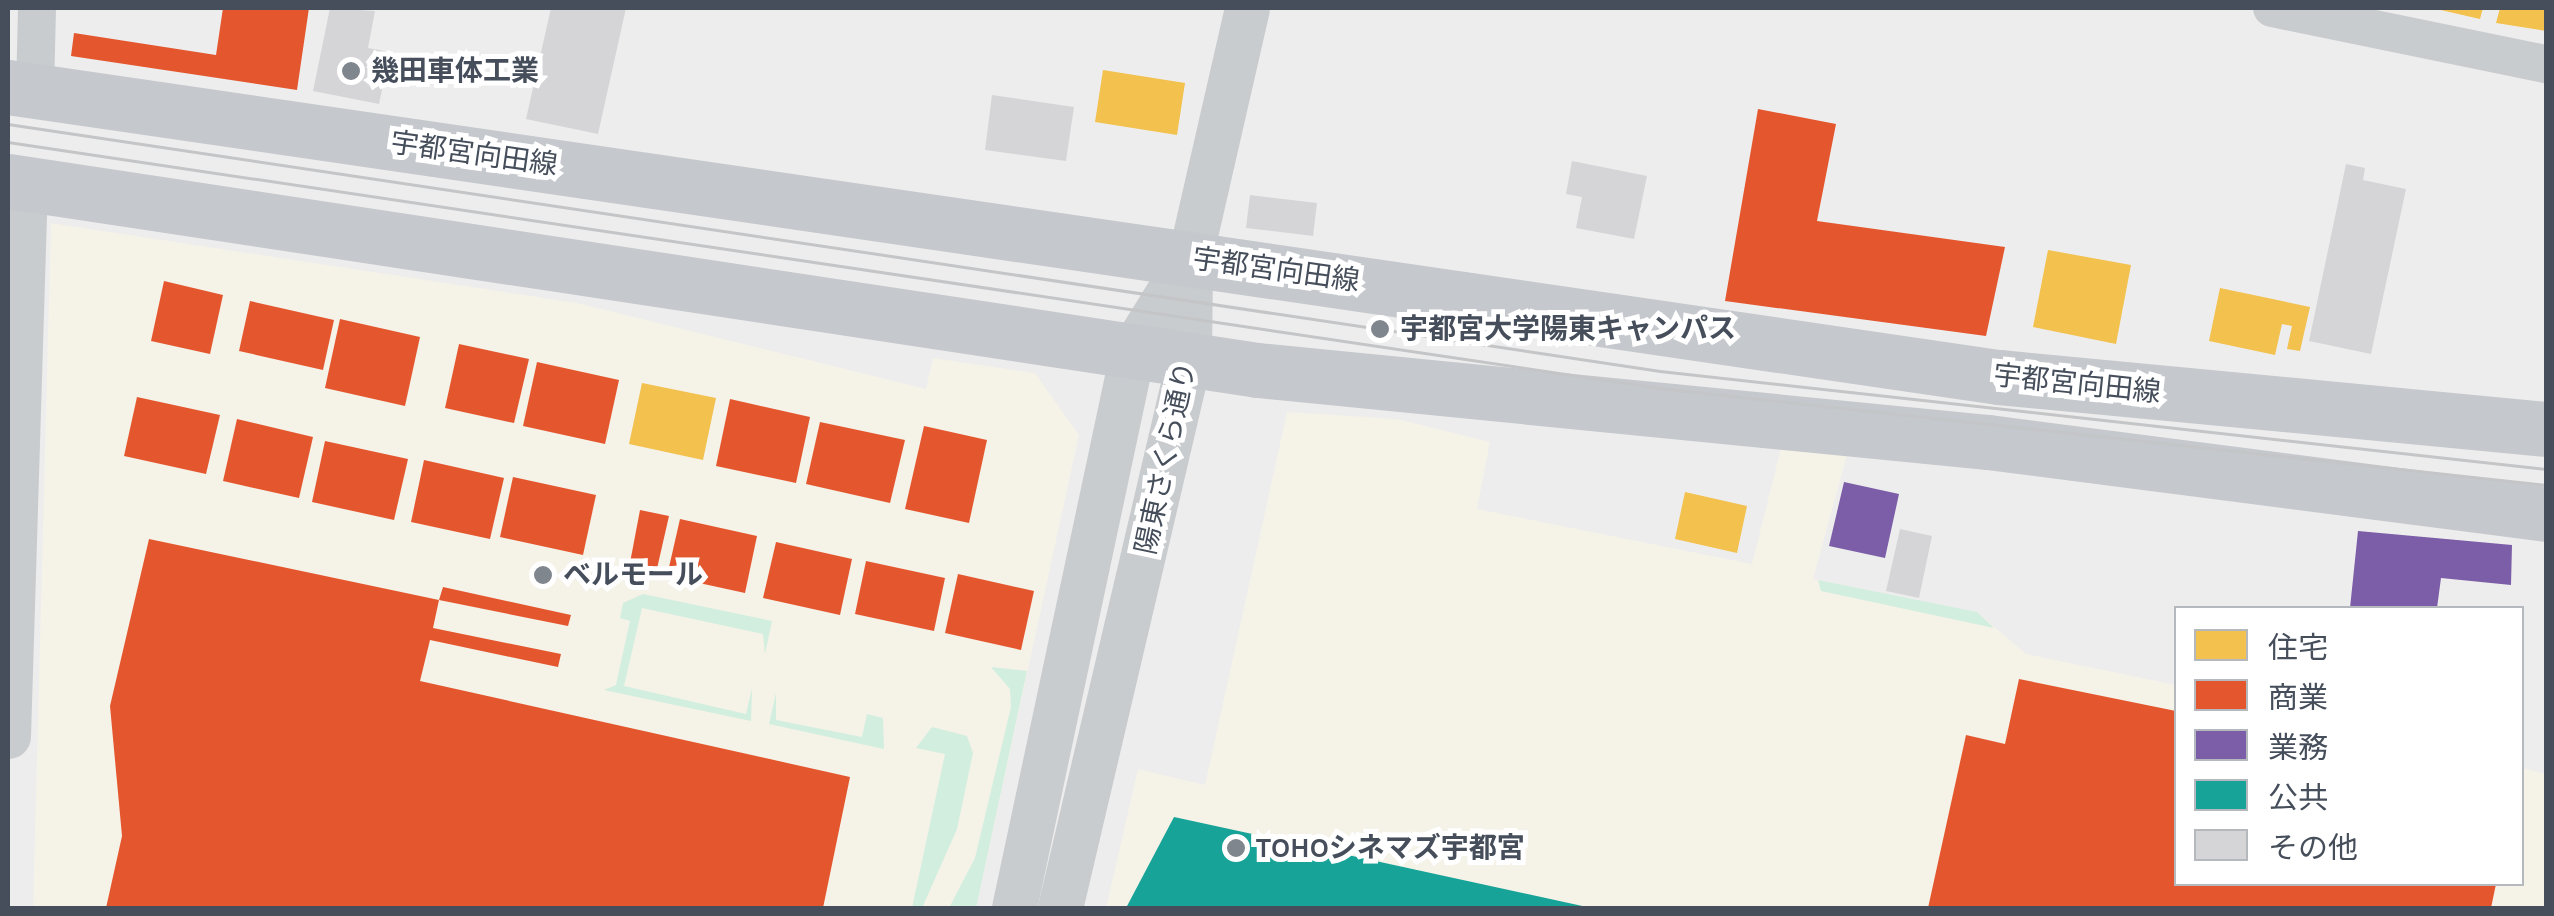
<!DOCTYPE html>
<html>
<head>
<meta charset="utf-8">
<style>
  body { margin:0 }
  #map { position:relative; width:2554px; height:916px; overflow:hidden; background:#eeeded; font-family:Karla,"Noto Sans JP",sans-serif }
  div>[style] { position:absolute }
  .commercial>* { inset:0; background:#f5f2e8 }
  .green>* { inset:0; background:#d1eedf }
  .homes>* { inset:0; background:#f2c14e }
  .shops>* { inset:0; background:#e4572e }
  .offices>* { inset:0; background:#7b5ea7 }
  .public>* { inset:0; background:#17a398 }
  .building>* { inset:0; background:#d5d5d8 }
  .minor>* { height:38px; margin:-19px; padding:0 19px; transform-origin:19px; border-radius:19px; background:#c9ccce }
  .tertiary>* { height:45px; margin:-22.5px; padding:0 22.5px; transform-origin:22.5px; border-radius:22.5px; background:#c9ccce }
  .primary>* { height:55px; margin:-27.5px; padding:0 27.5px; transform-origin:27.5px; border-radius:27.5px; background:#c5c8cc }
  .tram>* { height:2.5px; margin:-1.25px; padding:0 1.25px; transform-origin:1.25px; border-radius:1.25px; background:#c4c5c7 }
  .dots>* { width:28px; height:28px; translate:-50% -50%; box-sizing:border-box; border:5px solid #fff; border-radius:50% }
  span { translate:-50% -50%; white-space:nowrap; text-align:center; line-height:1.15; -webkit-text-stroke:10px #fff; paint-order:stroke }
  .poi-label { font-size:28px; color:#454e5a; font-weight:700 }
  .left { translate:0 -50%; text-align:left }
  .street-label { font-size:28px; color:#454e5a }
  .frame { position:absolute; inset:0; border:10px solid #454e5a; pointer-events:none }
  .legend { position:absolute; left:2174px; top:606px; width:350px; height:280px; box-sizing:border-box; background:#fff; border:2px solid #b5b8bd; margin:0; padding:12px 18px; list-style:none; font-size:30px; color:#454e5a }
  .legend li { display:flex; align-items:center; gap:20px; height:50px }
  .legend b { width:50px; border:2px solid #b5b8bd }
</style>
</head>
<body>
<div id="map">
  <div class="commercial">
    <i style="clip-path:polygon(51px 223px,577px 303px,926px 389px,933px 358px,1035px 373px,1079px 435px,976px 908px,33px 908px)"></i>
    <i style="clip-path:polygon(1287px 412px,1397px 419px,1490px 442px,1477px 509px,1752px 564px,1781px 448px,1847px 455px,1813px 579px,1977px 612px,2026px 654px,2176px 685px,2176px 884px,2522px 884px,2522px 768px,2546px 774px,2546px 908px,1106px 908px,1138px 769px,1205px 785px)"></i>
  </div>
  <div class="green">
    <i style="clip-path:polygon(1818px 580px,1977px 612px,1994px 628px,1821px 591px)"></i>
    <i style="clip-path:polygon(643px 594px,772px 621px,765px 654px,763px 634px,642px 608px,624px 686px,746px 714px,752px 688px,751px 721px,604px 690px,616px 685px,630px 621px,620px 618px,623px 603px)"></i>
    <i style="clip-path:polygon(991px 667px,1027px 671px,976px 908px,949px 908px,975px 858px,1011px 707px,1010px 689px)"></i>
    <i style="clip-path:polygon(776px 693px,776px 720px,862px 737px,867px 714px,883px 718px,884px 749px,769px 724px)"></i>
    <i style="clip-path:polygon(932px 727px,967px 736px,973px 753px,957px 829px,922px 908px,912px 908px,945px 754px,916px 748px)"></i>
  </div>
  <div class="homes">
    <i style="clip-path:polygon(2432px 8px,2483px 8px,2480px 19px)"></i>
    <i style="clip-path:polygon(2500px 8px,2546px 8px,2546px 31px,2496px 23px)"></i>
    <i style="clip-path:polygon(1103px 70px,1185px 83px,1177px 135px,1095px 122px)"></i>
    <i style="clip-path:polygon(2048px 250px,2131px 265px,2116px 344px,2033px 327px)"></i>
    <i style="clip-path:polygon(2220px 288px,2310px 307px,2300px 351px,2287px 349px,2292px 326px,2282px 324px,2275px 355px,2209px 341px)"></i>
    <i style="clip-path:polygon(642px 383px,716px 398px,703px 460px,629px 444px)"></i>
    <i style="clip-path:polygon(1685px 492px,1747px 506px,1737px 553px,1675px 539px)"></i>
  </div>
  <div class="shops">
    <i style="clip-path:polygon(223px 8px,309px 8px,297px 90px,71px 56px,74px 33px,216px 55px)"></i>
    <i style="clip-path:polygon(1758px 109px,1836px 124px,1817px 221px,2005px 247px,1986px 336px,1725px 301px)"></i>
    <i style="clip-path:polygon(164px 281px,223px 295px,210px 354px,151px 341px)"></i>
    <i style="clip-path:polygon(250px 301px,334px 320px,323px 370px,239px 351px)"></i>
    <i style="clip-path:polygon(340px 319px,420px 337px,405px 406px,325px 388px)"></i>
    <i style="clip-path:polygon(459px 344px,529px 359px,514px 423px,445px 408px)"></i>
    <i style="clip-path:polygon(537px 362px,619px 380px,605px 444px,523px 426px)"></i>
    <i style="clip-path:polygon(137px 397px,220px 415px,206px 474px,124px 456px)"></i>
    <i style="clip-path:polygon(730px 399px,810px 417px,796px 483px,716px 466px)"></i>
    <i style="clip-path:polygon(237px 419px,313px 437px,299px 498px,223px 481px)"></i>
    <i style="clip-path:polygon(820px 422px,905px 440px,890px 503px,806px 484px)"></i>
    <i style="clip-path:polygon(924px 426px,987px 440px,969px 523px,905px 509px)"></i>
    <i style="clip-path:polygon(325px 441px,408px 459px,394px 520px,312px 502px)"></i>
    <i style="clip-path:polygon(424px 460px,504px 478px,490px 539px,411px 522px)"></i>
    <i style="clip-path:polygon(513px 477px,596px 495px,583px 555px,500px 537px)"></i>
    <i style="clip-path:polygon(640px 510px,669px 516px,656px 573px,629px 568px)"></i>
    <i style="clip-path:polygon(680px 519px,757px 536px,745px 593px,667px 576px)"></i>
    <i style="clip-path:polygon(149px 539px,439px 600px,443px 587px,571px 615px,568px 626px,439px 600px,433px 628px,561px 654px,558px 667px,430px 640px,420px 681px,850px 777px,823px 908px,106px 908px,122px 836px,110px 706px)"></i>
    <i style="clip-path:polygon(776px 542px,852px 559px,840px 615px,763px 598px)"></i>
    <i style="clip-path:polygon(866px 561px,945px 578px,934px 631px,855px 614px)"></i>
    <i style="clip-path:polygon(958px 574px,1034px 591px,1021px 650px,945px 633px)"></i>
    <i style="clip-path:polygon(2019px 679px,2176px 711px,2176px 884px,2496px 884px,2491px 908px,1928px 908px,1966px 735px,2005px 744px)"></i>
  </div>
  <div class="offices">
    <i style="clip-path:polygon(1844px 482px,1899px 494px,1885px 558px,1829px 546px)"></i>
    <i style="clip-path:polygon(2358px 531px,2512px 545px,2511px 585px,2441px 578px,2437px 608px,2350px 608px)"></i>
  </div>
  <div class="public">
    <i style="clip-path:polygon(1174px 817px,1587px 907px,1587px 908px,1126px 908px)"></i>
  </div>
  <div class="building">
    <i style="clip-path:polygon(330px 8px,375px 11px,368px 48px,390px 52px,379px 104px,313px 91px)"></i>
    <i style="clip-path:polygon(551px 8px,626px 8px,598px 134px,526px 119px)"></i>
    <i style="clip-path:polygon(992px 95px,1074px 107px,1066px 161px,985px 150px)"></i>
    <i style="clip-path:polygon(1572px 161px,1647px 176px,1634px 239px,1576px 228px,1582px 197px,1566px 194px)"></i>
    <i style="clip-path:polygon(2346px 164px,2365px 168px,2363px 180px,2406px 189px,2371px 354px,2309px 341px)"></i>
    <i style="clip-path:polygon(1250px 195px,1317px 203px,1313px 236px,1246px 228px)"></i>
    <i style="clip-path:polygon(1900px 529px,1932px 536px,1919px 598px,1886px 591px)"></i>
  </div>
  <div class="minor">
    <i style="left:2272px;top:8px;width:280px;rotate:11.6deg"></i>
    <i style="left:35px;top:91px;width:83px;rotate:-88.6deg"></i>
  </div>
  <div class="tertiary">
    <i style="left:8px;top:736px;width:552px;rotate:-88.24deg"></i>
    <i style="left:1014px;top:908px;width:572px;rotate:-77.98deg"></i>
    <i style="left:1133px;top:349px;width:108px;rotate:-58.2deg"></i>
    <i style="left:1060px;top:908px;width:564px;rotate:-76.78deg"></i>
    <i style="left:1189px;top:359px;width:102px;rotate:-89.4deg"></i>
    <i style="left:1190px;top:257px;width:255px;rotate:-77.1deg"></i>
  </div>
  <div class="primary">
    <i style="left:8px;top:87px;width:2012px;rotate:8.29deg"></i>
    <i style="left:1999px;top:377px;width:549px;rotate:5.43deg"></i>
    <i style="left:8px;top:181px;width:1263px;rotate:8.6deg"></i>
    <i style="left:1257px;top:370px;width:735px;rotate:5.63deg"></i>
    <i style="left:1988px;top:442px;width:563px;rotate:7.35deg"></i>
  </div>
  <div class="tram">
    <i style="left:8px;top:124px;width:1670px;rotate:8.5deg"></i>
    <i style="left:1660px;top:371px;width:891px;rotate:6.31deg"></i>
    <i style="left:8px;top:142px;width:1669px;rotate:8.47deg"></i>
    <i style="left:1659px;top:388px;width:892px;rotate:6.24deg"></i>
  </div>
  <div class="dots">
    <i style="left:351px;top:71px;background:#80868d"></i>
    <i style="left:1380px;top:329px;background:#80868d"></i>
    <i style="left:543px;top:575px;background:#80868d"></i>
    <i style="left:1236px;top:848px;background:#80868d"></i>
  </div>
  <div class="poi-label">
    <span class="left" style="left:371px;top:71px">幾田車体工業</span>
    <span class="left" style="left:1400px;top:329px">宇都宮大学陽東キャンパス</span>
    <span class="left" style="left:563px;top:575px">ベルモール</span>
    <span class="left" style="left:1256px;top:848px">TOHOシネマズ宇都宮</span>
  </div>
  <div class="street-label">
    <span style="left:474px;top:154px;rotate:8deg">宇都宮向田線</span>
    <span style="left:1276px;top:270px;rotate:8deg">宇都宮向田線</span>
    <span style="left:2077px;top:384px;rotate:6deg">宇都宮向田線</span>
    <span style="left:1166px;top:458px;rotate:-78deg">陽東さくら通り</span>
  </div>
  <div class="frame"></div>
  <ul class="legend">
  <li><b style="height:28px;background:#f2c14e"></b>住宅</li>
  <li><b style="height:28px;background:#e4572e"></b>商業</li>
  <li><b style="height:28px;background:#7b5ea7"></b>業務</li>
  <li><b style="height:28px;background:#17a398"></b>公共</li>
  <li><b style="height:28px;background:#d5d5d8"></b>その他</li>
  </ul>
</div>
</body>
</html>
